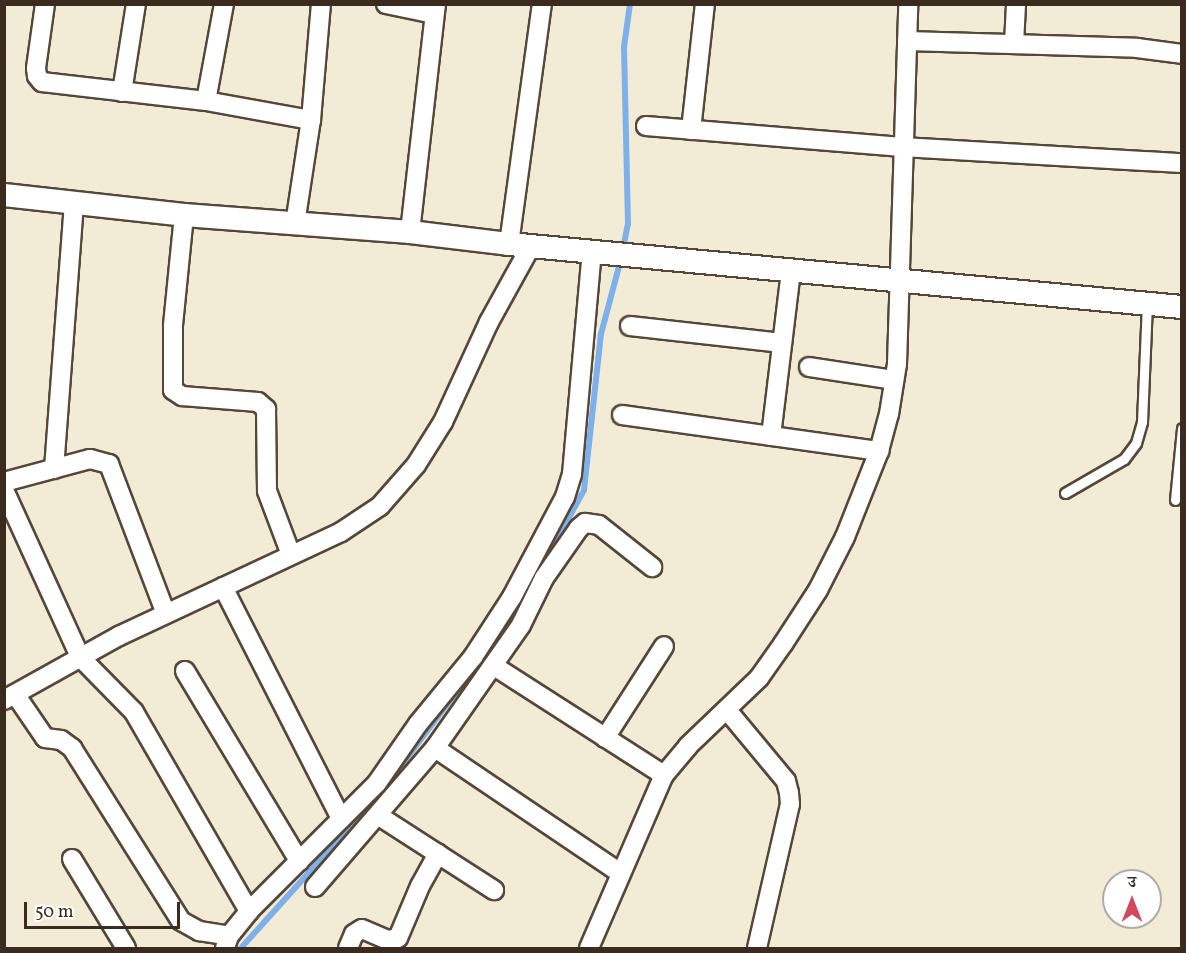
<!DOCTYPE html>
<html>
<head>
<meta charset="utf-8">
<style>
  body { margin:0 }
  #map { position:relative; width:1186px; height:953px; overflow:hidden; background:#f2ebd5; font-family:Vollkorn,"Noto Serif Devanagari",serif }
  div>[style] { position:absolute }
  .stream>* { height:6px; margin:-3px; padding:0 3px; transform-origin:3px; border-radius:3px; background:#7eb1eb }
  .roads { filter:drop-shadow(2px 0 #564739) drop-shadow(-2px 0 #564739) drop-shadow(0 2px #564739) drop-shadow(0 -2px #564739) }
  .service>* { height:9px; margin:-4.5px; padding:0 4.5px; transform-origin:4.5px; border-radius:4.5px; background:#fff }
  .minor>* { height:18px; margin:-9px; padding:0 9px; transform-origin:9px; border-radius:9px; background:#fff }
  .tertiary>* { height:22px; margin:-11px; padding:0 11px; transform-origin:11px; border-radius:11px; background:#fff }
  span { translate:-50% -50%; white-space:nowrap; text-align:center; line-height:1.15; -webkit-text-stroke:4.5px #fff; paint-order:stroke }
  .frame { position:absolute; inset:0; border:6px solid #3b2a1e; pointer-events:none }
  .north { position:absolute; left:1102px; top:869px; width:60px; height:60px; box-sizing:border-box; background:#fff; border:2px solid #b1aaa5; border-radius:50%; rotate:0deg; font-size:16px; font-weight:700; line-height:24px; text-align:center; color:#3b2a1e }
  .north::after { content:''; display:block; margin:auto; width:21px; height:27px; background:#d1495b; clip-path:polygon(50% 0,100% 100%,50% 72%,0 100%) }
  .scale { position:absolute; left:24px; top:902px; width:156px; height:27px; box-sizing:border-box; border:3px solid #3b2a1e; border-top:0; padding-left:8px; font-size:18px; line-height:21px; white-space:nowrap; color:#3b2a1e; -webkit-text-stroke:4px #fff; paint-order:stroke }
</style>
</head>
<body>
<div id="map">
  <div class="stream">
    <i style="left:623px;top:249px;width:25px;rotate:-79deg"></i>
    <i style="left:628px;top:224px;width:177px;rotate:-91.3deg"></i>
    <i style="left:624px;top:47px;width:43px;rotate:-82.1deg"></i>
    <i style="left:541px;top:568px;width:89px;rotate:-61.1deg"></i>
    <i style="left:584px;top:490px;width:157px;rotate:-83.8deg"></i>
    <i style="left:601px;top:334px;width:78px;rotate:-75.1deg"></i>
    <i style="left:489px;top:648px;width:62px;rotate:-54.2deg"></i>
    <i style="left:241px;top:948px;width:206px;rotate:-48deg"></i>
    <i style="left:379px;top:795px;width:140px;rotate:-53.1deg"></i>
  </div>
  <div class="roads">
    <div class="service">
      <i style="left:1065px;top:493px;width:68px;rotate:-30deg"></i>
      <i style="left:1124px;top:459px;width:20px;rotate:-53deg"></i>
      <i style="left:1136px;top:443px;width:22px;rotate:-74deg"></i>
      <i style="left:1142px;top:422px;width:119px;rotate:-87.6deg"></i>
      <i style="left:1175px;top:500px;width:72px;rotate:-84.4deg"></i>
    </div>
    <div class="minor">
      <i style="left:45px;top:4px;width:65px;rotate:98deg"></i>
      <i style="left:36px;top:68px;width:8px;rotate:83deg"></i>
      <i style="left:37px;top:76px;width:8px;rotate:50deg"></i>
      <i style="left:42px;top:82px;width:165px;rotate:6.6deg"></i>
      <i style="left:206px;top:101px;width:107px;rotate:10.3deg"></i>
      <i style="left:386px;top:4px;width:49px;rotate:11.8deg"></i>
      <i style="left:907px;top:41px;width:230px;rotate:1.7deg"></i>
      <i style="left:1137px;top:48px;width:45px;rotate:7.6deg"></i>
      <i style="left:1014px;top:44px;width:40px;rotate:-87.1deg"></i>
      <i style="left:122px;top:92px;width:89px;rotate:-81deg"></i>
      <i style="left:206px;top:101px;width:99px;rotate:-79.5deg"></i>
      <i style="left:646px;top:126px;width:257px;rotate:4.7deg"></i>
      <i style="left:902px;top:147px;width:280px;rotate:3.3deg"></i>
      <i style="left:691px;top:130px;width:127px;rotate:-83.7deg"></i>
      <i style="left:184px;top:215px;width:112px;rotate:95.7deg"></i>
      <i style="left:173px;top:326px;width:64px;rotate:90deg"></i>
      <i style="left:173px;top:390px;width:11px;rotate:34deg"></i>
      <i style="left:182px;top:396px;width:76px;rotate:4.5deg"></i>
      <i style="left:258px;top:402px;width:11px;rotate:41deg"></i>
      <i style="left:266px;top:409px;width:82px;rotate:89.3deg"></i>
      <i style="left:267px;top:491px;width:68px;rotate:69.4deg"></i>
      <i style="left:295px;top:224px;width:105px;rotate:-81.3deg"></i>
      <i style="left:311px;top:120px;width:116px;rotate:-85.1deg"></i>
      <i style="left:410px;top:232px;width:229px;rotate:-83.5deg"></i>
      <i style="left:509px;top:244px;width:242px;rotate:-82.2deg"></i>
      <i style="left:630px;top:326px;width:153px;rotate:6.4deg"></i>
      <i style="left:809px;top:367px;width:86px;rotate:8.7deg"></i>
      <i style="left:622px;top:415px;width:260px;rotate:8deg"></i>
      <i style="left:771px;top:436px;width:167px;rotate:-83.1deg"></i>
      <i style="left:54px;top:469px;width:267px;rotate:-85.7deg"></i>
      <i style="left:4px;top:482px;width:89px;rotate:-15deg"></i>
      <i style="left:90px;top:459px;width:20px;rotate:15deg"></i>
      <i style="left:109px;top:464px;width:160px;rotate:69.2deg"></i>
      <i style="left:4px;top:490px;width:183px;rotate:65.5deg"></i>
      <i style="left:80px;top:657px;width:77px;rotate:45.5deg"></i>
      <i style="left:134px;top:712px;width:230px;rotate:60deg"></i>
      <i style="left:223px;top:587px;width:260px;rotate:63deg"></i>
      <i style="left:494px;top:666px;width:202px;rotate:32.7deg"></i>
      <i style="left:185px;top:671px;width:222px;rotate:59deg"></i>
      <i style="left:15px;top:694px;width:53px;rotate:55.7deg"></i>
      <i style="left:45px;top:738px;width:16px;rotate:7deg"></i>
      <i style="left:61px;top:740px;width:14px;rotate:36deg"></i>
      <i style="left:72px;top:748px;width:204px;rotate:57.8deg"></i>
      <i style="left:181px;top:921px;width:21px;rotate:29deg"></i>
      <i style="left:199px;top:931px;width:30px;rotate:9deg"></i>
      <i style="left:4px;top:700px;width:132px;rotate:-29.1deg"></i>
      <i style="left:119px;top:636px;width:245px;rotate:-25.1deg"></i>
      <i style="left:341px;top:532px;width:47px;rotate:-33.7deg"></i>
      <i style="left:380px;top:506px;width:55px;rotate:-48.7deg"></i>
      <i style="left:416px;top:465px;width:51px;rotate:-57.9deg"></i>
      <i style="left:443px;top:422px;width:110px;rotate:-65.3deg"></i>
      <i style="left:489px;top:322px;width:87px;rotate:-61.1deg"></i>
      <i style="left:727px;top:710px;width:92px;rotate:50.3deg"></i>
      <i style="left:786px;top:781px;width:12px;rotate:76deg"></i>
      <i style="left:789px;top:793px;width:11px;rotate:85deg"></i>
      <i style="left:790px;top:804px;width:148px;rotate:102.9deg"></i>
      <i style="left:605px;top:738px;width:109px;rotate:-57.3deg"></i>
      <i style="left:435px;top:748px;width:223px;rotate:34deg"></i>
      <i style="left:379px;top:816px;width:137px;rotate:32.8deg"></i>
      <i style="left:72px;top:859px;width:104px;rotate:58.8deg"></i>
      <i style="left:315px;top:887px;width:184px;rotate:-49.2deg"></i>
      <i style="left:435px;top:748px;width:150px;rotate:-55deg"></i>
      <i style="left:521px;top:625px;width:52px;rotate:-63.9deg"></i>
      <i style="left:544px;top:578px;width:61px;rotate:-55deg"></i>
      <i style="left:579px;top:528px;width:8px;rotate:-40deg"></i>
      <i style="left:585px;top:523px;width:14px;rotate:8deg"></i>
      <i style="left:599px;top:525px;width:68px;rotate:38.4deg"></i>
      <i style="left:225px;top:948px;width:13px;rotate:-72deg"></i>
      <i style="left:229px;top:936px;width:32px;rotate:-51deg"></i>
      <i style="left:249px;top:911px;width:181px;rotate:-45deg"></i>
      <i style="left:377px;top:783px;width:72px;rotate:-55.2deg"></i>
      <i style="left:418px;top:724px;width:87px;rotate:-50.6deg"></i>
      <i style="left:473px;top:657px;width:72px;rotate:-57deg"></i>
      <i style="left:512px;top:597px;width:113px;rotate:-62.1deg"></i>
      <i style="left:565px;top:497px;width:24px;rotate:-73deg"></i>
      <i style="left:572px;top:474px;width:223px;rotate:-84.9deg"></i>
      <i style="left:348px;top:948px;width:15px;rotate:-67deg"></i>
      <i style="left:354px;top:934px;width:9px;rotate:-32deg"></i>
      <i style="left:362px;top:929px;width:28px;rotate:23deg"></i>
      <i style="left:388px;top:940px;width:10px;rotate:-11deg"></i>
      <i style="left:398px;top:938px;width:56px;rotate:-67.1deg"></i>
      <i style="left:420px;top:886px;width:37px;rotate:-61deg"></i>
      <i style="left:589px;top:948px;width:189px;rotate:-66.6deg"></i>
      <i style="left:664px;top:775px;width:38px;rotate:-50deg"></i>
      <i style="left:688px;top:746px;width:98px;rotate:-43.8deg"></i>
      <i style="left:759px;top:678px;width:42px;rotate:-54.8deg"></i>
      <i style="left:783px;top:644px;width:64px;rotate:-57.1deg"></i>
      <i style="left:818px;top:590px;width:59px;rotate:-63deg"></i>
      <i style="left:845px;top:537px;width:92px;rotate:-68.4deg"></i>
      <i style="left:879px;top:451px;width:38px;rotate:-75deg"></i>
      <i style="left:889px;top:414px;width:51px;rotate:-80.9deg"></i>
      <i style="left:897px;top:364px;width:360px;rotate:-88.2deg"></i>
    </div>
    <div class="tertiary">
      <i style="left:4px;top:195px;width:181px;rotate:6.3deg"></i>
      <i style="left:184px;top:215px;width:227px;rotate:4.3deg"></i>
      <i style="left:410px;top:232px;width:100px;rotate:6.9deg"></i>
      <i style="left:509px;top:244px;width:676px;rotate:5.35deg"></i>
    </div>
  </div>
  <div class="frame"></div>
  <div class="north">उ</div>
  <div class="scale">50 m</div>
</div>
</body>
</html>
